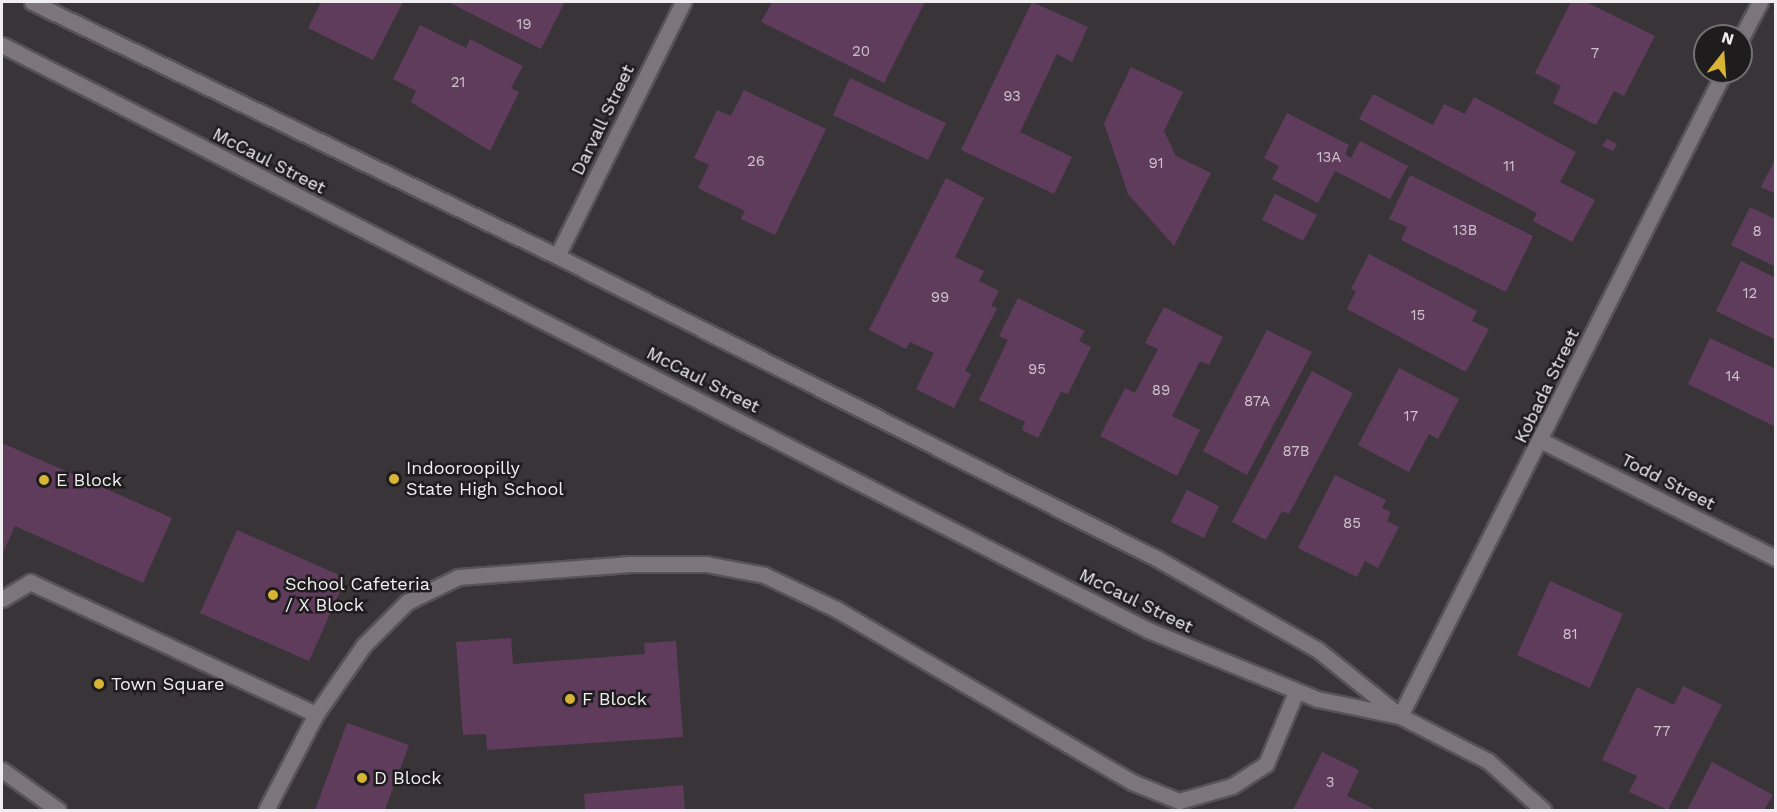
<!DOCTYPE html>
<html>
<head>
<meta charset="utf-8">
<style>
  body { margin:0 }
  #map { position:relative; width:1777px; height:812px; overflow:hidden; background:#393438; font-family:"Work Sans",sans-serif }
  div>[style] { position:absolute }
  .building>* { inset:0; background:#603c5c }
  .roads { filter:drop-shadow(2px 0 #565356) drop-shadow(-2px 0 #565356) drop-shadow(0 2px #565356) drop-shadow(0 -2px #565356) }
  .minor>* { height:15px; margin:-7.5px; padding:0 7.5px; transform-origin:7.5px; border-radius:7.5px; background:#7c767b }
  .dots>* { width:16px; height:16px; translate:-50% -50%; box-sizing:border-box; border:3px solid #1f1c1e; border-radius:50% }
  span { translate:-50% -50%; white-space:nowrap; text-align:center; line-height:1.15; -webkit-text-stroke:5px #1f1c1e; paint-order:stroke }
  .number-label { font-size:15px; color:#cdc2cc }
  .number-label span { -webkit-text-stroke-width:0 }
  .street-label { font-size:18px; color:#f1eef1 }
  .poi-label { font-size:18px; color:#f1eef1 }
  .left { translate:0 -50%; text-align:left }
  .frame { position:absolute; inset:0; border:3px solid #f1eef1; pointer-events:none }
  .north { position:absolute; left:1693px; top:24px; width:60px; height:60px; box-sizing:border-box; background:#1f1c1e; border:2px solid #737072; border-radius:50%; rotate:17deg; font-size:16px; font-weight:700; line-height:24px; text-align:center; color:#f1eef1 }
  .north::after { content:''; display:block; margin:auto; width:21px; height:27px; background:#d7b434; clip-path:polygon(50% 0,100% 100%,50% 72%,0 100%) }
</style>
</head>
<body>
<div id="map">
  <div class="building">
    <i style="clip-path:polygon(321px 2px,403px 2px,373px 60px,308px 28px)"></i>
    <i style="clip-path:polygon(448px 2px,565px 2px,541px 49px)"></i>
    <i style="clip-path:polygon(772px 2px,925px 2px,884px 83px,761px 22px)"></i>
    <i style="clip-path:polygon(1032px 2px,1088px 27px,1072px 62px,1057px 54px,1020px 132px,1072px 157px,1054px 194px,961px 150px)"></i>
    <i style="clip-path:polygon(1571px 2px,1586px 2px,1655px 36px,1624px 96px,1614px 91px,1596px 125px,1553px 103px,1561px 86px,1535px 73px)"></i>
    <i style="clip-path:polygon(420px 25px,466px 48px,470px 39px,523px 66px,511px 88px,519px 92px,490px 151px,411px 102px,416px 91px,393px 79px)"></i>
    <i style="clip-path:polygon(1131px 67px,1183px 92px,1164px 131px,1176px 156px,1211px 173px,1174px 246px,1128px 194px,1104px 123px)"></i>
    <i style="clip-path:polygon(850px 78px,946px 123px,928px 160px,833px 115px)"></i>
    <i style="clip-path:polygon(744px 90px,826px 129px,775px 235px,741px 219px,745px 211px,698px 188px,709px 165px,694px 158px,717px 110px,731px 116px)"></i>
    <i style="clip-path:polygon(1373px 94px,1433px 125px,1444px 104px,1465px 114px,1474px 97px,1576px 152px,1560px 182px,1595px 200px,1572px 242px,1533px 221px,1537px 213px,1359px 119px)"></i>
    <i style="clip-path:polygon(1287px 113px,1349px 145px,1345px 154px,1351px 158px,1360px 141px,1408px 166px,1390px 199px,1335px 171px,1318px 203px,1272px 179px,1279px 166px,1264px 158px)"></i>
    <i style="clip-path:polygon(1607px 139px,1617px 144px,1613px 151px,1602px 146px)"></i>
    <i style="clip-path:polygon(1776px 157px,1776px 194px,1761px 187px)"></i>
    <i style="clip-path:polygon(1410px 175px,1533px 236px,1506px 292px,1401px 240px,1407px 227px,1389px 219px)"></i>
    <i style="clip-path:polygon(946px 178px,984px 198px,955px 257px,984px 271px,979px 281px,999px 291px,991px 306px,997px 308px,965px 371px,971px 374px,954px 408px,916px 389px,934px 353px,910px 342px,906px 349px,869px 330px)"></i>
    <i style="clip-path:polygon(1275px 194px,1317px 215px,1303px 241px,1262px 220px)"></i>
    <i style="clip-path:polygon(1750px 207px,1773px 218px,1776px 213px,1776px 267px,1731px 245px)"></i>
    <i style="clip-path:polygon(1369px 254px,1477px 311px,1472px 321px,1489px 329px,1466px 372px,1347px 309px,1356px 291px,1351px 289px)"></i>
    <i style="clip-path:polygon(1741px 261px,1776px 278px,1776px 340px,1716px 311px)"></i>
    <i style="clip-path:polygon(1018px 298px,1085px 331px,1079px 341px,1091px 347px,1068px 394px,1061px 392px,1038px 438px,1022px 430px,1025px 422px,979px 400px,1008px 340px,999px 336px)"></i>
    <i style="clip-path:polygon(1164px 307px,1223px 337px,1209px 365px,1200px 361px,1172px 416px,1200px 430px,1177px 476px,1100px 436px,1125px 388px,1135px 393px,1158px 349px,1145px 343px)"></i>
    <i style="clip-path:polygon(1267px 330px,1312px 352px,1247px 475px,1203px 451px)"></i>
    <i style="clip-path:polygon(1710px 338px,1776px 369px,1776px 427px,1688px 384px)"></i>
    <i style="clip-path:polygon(1399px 368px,1459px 399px,1438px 439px,1429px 434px,1409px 472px,1358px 445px)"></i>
    <i style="clip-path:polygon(1312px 371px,1353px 393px,1289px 514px,1282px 511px,1266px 540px,1232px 522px)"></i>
    <i style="clip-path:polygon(2px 443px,172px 518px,143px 583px,15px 526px,2px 555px)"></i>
    <i style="clip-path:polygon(1335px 475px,1386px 500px,1382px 508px,1391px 512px,1387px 521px,1399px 527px,1378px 568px,1365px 561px,1357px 577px,1298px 548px)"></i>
    <i style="clip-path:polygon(1187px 490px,1219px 506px,1204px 538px,1171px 522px)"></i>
    <i style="clip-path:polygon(237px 530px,346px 578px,309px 661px,200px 613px)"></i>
    <i style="clip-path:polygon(1550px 581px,1623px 614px,1590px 688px,1517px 655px)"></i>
    <i style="clip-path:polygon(511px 638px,513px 664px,645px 654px,644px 643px,676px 641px,683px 737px,487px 750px,486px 734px,463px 735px,456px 642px)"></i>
    <i style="clip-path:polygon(1683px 686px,1722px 705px,1668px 810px,1629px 792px,1637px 776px,1602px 760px,1637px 687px,1674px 705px)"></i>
    <i style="clip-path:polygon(347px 723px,409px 745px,385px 810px,315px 810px)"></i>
    <i style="clip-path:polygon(1322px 752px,1359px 770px,1347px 796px,1376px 810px,1293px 810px)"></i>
    <i style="clip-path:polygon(1712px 762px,1773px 795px,1764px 810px,1687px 810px)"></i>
    <i style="clip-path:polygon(683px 785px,685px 810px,585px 810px,584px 794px)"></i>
  </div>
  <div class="roads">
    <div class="minor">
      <i style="left:32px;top:2px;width:583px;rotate:25.82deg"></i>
      <i style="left:557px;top:256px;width:671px;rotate:26.76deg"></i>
      <i style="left:1156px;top:558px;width:186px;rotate:29.6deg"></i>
      <i style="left:1318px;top:650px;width:105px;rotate:38.8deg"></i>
      <i style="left:1400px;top:716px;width:99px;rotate:27.1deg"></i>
      <i style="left:1488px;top:761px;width:74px;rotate:41.7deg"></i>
      <i style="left:1741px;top:38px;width:41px;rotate:-62.2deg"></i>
      <i style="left:2px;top:45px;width:1287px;rotate:27.04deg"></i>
      <i style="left:1148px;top:630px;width:183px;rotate:22.2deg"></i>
      <i style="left:1317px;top:699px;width:85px;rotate:11.6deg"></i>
      <i style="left:557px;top:256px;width:284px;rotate:-63.6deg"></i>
      <i style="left:1542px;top:441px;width:262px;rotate:26.6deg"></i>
      <i style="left:2px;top:599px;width:33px;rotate:-31deg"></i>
      <i style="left:30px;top:582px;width:315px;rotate:24.8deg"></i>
      <i style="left:1400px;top:716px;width:721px;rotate:-63.29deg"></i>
      <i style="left:2px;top:770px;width:69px;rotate:35.5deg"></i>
      <i style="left:266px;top:810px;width:108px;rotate:-62.5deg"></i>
      <i style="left:316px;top:714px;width:84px;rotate:-55.2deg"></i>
      <i style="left:364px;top:645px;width:61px;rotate:-45deg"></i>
      <i style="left:407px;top:602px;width:57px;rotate:-26.1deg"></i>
      <i style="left:458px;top:577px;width:173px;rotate:-4.3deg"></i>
      <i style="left:631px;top:564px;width:75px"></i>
      <i style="left:706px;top:564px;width:59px;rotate:10.7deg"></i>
      <i style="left:764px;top:575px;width:80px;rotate:25.3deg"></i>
      <i style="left:836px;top:609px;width:343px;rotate:30.3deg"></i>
      <i style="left:1132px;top:782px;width:51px;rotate:22deg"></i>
      <i style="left:1179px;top:801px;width:55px;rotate:-15.8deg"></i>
      <i style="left:1232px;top:786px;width:40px;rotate:-32.9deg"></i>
      <i style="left:1266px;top:764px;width:78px;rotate:-67.4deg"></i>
    </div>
  </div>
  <div class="dots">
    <i style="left:394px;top:479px;background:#d7b434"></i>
    <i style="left:44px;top:480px;background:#d7b434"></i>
    <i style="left:273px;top:595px;background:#d7b434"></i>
    <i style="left:99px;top:684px;background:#d7b434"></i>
    <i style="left:570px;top:699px;background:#d7b434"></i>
    <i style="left:362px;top:778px;background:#d7b434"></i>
  </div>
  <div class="number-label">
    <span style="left:524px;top:25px">19</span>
    <span style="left:861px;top:52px">20</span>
    <span style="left:1595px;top:54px">7</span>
    <span style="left:458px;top:83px">21</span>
    <span style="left:1012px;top:97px">93</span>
    <span style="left:1329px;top:158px">13A</span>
    <span style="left:756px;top:162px">26</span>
    <span style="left:1156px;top:164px">91</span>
    <span style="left:1509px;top:167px">11</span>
    <span style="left:1465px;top:231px">13B</span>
    <span style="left:1757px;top:232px">8</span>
    <span style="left:1750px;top:294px">12</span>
    <span style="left:940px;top:298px">99</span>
    <span style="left:1418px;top:316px">15</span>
    <span style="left:1037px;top:370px">95</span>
    <span style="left:1733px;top:377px">14</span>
    <span style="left:1161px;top:391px">89</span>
    <span style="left:1257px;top:402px">87A</span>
    <span style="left:1411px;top:417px">17</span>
    <span style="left:1296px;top:452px">87B</span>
    <span style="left:1352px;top:524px">85</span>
    <span style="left:1570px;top:635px">81</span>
    <span style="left:1662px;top:732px">77</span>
    <span style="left:1330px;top:783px">3</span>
  </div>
  <div class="street-label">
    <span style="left:603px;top:120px;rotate:-64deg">Darvall Street</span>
    <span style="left:269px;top:161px;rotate:27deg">McCaul Street</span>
    <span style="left:703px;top:380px;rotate:27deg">McCaul Street</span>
    <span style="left:1547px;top:386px;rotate:-64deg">Kobada Street</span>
    <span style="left:1668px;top:482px;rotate:27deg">Todd Street</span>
    <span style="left:1136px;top:601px;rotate:26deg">McCaul Street</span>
  </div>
  <div class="poi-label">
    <span class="left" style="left:406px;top:479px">Indooroopilly<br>State High School</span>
    <span class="left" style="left:56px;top:480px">E Block</span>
    <span class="left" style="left:285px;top:595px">School Cafeteria<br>/ X Block</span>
    <span class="left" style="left:111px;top:684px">Town Square</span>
    <span class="left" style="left:582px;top:699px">F Block</span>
    <span class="left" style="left:374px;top:778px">D Block</span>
  </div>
  <div class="frame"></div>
  <div class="north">N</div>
</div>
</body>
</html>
